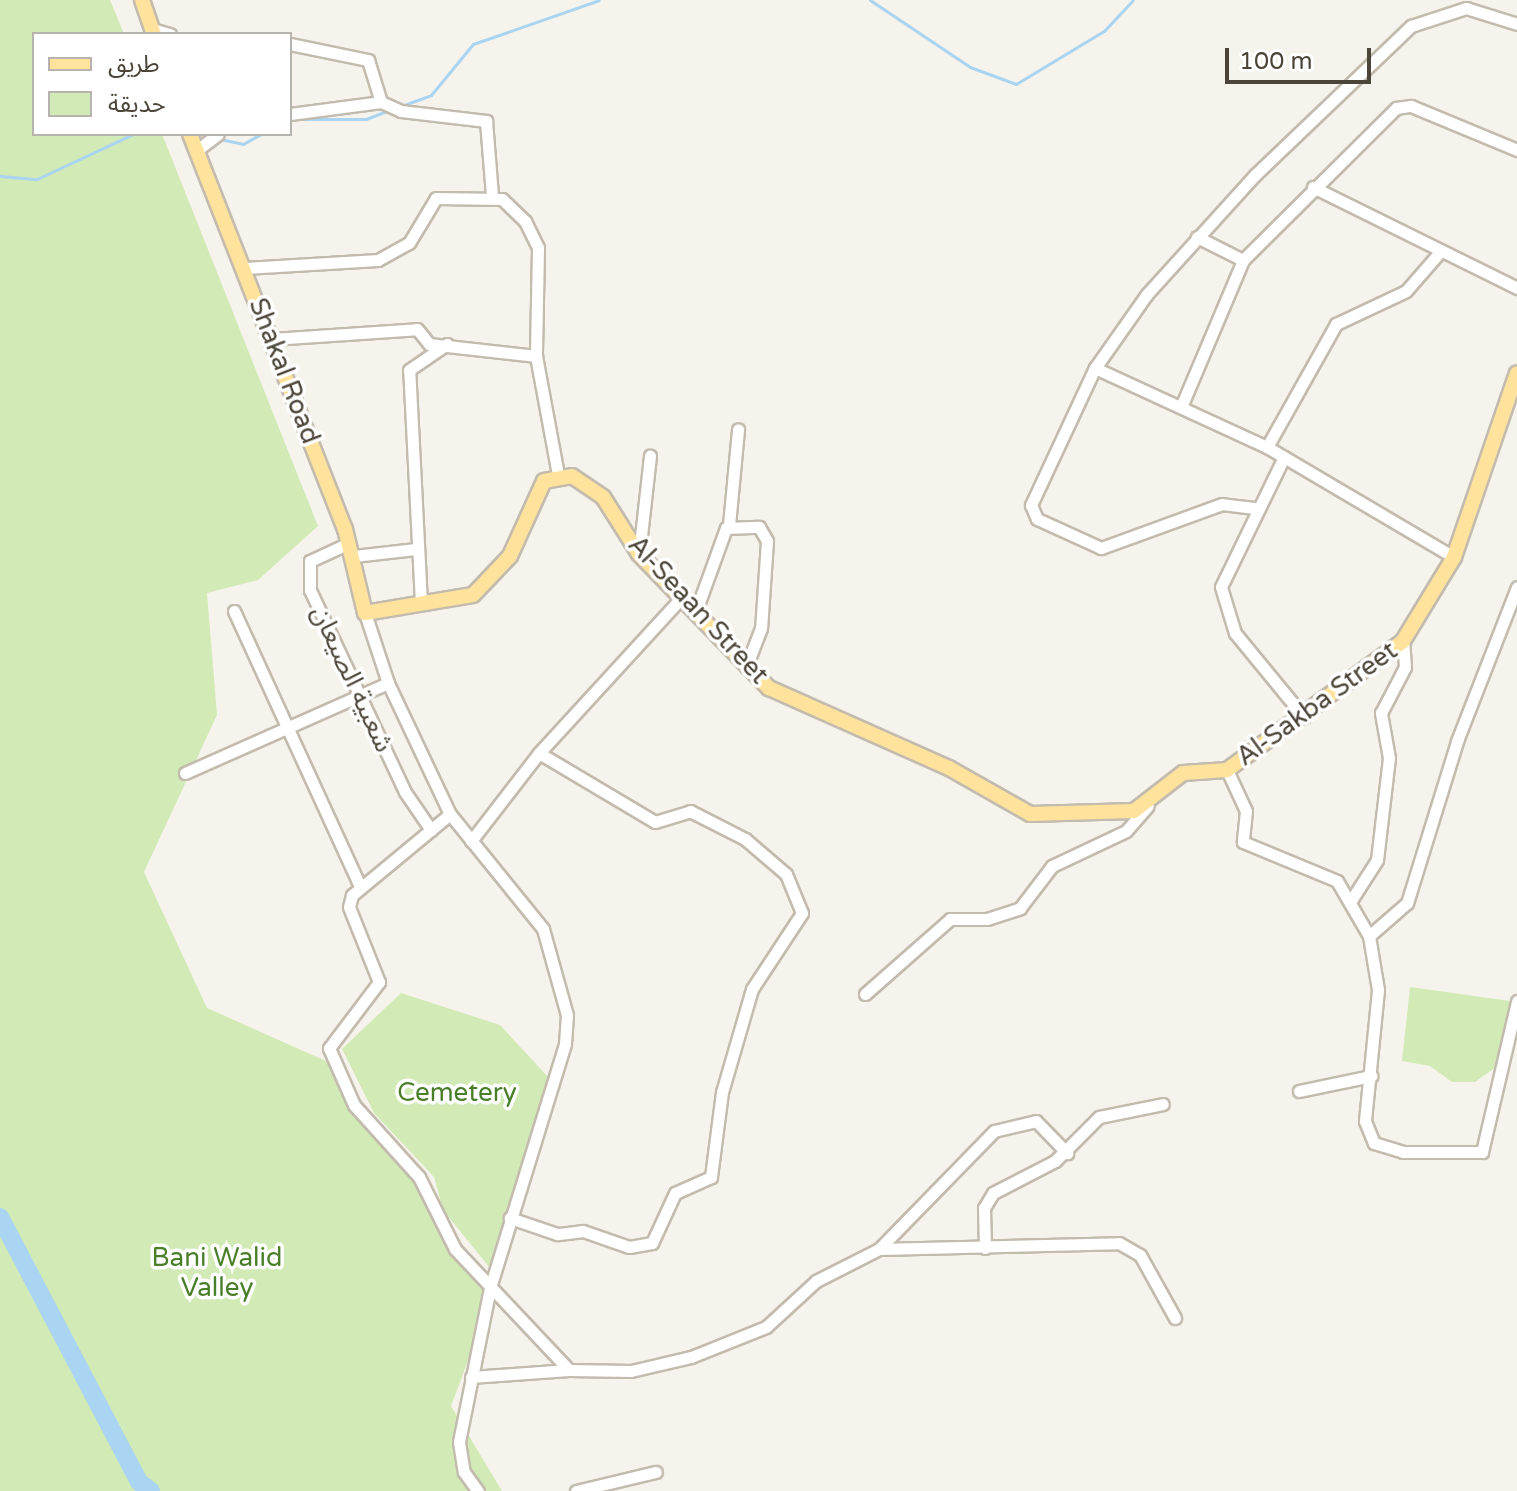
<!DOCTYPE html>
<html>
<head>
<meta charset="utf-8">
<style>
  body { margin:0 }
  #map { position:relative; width:1517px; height:1491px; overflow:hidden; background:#f6f3ec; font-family:"Varela Round","Noto Sans Arabic",sans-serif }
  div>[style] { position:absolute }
  .green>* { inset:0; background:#d2eab5 }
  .stream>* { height:3px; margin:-1.5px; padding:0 1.5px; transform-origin:1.5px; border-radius:1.5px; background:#a9d4f2 }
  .river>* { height:18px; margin:-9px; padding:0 9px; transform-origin:9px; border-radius:9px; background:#a9d4f2 }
  .roads { filter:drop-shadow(2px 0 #c2bbae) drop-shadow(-2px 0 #c2bbae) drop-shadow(0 2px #c2bbae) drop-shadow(0 -2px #c2bbae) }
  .minor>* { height:11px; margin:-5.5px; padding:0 5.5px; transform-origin:5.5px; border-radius:5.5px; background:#fff }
  .major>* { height:14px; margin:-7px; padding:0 7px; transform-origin:7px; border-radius:7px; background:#ffe39c }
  span { translate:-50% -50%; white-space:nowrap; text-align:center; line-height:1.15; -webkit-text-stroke:7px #fff; paint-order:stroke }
  .street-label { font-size:26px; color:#4b4439 }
  .park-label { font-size:26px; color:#4a7f2a }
  .legend { position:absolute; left:32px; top:32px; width:260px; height:104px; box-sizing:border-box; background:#fff; border:2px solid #b7b4b0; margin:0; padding:10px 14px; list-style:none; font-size:24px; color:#4b4439 }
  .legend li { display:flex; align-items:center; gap:16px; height:40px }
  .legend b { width:40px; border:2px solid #b7b4b0 }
  .scale { position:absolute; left:1225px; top:48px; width:146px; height:36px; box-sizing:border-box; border:4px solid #4b4439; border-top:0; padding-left:10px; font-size:24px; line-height:28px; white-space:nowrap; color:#4b4439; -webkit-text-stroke:6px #fff; paint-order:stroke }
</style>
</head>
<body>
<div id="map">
  <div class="green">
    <i style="clip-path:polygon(0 0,110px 0,124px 34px,34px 34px,34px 134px,162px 134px,318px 526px,258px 580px,207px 593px,217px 715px,144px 872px,207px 1008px,337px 1066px,494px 1291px,451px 1406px,502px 1491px,0 1491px)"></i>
    <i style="clip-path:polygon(1410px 987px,1510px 1001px,1496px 1067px,1475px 1082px,1452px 1082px,1430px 1066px,1402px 1061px)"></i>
    <i style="clip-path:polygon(401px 993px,500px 1025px,549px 1078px,490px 1268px,443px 1210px,434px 1177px,374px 1113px,342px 1049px)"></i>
  </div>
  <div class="stream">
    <i style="left:870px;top:0;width:120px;rotate:33.8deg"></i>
    <i style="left:970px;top:67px;width:49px;rotate:20.3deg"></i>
    <i style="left:1016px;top:84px;width:103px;rotate:-31.1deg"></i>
    <i style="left:1104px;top:31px;width:42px;rotate:-46.9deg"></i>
    <i style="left:401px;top:106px;width:32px;rotate:-20deg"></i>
    <i style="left:431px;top:95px;width:66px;rotate:-50.5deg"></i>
    <i style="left:473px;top:44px;width:133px;rotate:-19.2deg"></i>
    <i style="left:296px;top:119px;width:70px"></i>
    <i style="left:366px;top:119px;width:26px;rotate:-21deg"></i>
    <i style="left:220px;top:139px;width:24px;rotate:12deg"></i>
    <i style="left:243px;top:144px;width:21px;rotate:-29deg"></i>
    <i style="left:0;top:176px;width:37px;rotate:5deg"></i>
    <i style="left:37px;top:179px;width:106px;rotate:-25.1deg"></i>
  </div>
  <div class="river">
    <i style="left:0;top:1217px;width:299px;rotate:62.3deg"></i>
    <i style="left:139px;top:1482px;width:15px;rotate:37deg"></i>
  </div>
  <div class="roads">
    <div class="minor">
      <i style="left:152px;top:29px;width:19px;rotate:16deg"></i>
      <i style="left:290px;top:44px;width:80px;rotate:11.6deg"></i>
      <i style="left:368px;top:60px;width:44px;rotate:72.8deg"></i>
      <i style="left:381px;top:102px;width:22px;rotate:24deg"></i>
      <i style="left:401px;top:111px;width:86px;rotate:6.7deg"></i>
      <i style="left:486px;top:121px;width:74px;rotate:85.4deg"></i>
      <i style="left:290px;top:114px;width:92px;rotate:-7.5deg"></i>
      <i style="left:197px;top:150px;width:26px;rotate:-37deg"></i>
      <i style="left:1313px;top:187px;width:228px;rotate:26.3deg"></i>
      <i style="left:1197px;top:237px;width:51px;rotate:26.6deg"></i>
      <i style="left:245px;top:268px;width:133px;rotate:-3.4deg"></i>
      <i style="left:378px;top:260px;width:35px;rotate:-29deg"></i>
      <i style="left:409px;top:243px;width:52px;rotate:-59deg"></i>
      <i style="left:436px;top:198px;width:66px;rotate:0.9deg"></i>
      <i style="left:502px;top:199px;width:32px;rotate:44deg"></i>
      <i style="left:525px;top:221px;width:30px;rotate:64deg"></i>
      <i style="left:538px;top:248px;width:108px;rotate:91.1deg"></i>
      <i style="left:536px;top:356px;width:121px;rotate:79.5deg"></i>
      <i style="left:272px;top:339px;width:145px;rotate:-3.9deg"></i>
      <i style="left:417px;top:329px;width:19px;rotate:51deg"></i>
      <i style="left:429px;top:344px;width:108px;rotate:6.4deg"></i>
      <i style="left:1095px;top:368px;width:189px;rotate:24.7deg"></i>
      <i style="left:1267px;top:447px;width:217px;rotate:30.5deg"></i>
      <i style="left:1181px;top:407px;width:160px;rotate:-67.1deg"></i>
      <i style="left:1243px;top:260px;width:216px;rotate:-44.8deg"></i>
      <i style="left:1396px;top:108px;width:15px;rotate:-8deg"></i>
      <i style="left:1411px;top:106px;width:115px;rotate:22.5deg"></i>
      <i style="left:1267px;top:447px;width:141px;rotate:-60.7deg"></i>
      <i style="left:1336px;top:324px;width:77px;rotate:-25.2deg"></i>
      <i style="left:1406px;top:291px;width:50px;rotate:-49deg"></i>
      <i style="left:1284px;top:457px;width:144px;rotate:115.9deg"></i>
      <i style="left:1221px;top:587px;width:48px;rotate:73.1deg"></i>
      <i style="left:1235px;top:633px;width:109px;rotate:50.6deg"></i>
      <i style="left:1254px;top:508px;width:32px;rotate:-173deg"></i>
      <i style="left:1222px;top:504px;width:129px;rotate:160deg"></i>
      <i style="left:1101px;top:548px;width:70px;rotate:-155.6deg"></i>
      <i style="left:1037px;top:519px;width:15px;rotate:-113deg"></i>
      <i style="left:1031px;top:505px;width:151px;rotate:-65deg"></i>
      <i style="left:1095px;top:368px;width:90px;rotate:-54.9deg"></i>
      <i style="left:1147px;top:294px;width:161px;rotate:-47.8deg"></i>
      <i style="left:1255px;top:175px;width:216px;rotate:-43.7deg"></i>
      <i style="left:1411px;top:26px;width:58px;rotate:-18.1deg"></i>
      <i style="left:1466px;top:8px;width:53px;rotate:17.4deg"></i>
      <i style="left:729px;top:525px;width:96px;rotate:-84.6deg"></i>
      <i style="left:349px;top:543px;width:43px;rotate:155.2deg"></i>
      <i style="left:310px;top:561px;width:29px;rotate:90deg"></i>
      <i style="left:310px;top:590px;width:223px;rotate:64.8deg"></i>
      <i style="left:405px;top:792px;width:46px;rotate:55.6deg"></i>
      <i style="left:639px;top:554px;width:99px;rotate:-83.6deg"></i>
      <i style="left:354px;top:556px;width:62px;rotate:-6.4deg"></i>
      <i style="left:421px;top:603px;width:233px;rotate:-92.9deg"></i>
      <i style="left:409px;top:370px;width:46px;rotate:-34.4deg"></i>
      <i style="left:697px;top:608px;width:85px;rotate:-70.1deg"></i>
      <i style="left:726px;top:528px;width:33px;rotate:-2deg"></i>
      <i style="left:759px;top:527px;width:16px;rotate:60deg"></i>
      <i style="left:767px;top:541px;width:87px;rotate:93.9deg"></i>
      <i style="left:761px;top:628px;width:42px;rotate:111deg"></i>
      <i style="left:234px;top:611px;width:302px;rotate:65.4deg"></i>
      <i style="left:365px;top:613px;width:74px;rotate:71.8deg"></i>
      <i style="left:388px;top:683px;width:145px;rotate:64.7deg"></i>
      <i style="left:450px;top:814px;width:148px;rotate:51deg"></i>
      <i style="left:543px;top:929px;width:89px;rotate:74.4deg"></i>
      <i style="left:567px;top:1015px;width:29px;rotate:94deg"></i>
      <i style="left:565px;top:1044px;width:255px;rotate:107.1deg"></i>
      <i style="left:490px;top:1288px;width:157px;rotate:101.4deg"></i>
      <i style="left:459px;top:1442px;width:30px;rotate:81deg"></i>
      <i style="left:464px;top:1472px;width:24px;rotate:54deg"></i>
      <i style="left:539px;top:753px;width:214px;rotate:-47.5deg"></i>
      <i style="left:1227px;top:770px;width:45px;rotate:65.1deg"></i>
      <i style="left:1246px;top:811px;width:31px;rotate:96deg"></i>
      <i style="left:1243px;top:842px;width:102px;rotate:22.5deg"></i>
      <i style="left:1337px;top:881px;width:64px;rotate:59.8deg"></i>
      <i style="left:1369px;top:936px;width:55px;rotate:80.5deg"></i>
      <i style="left:1378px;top:990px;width:132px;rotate:95.7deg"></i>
      <i style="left:1365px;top:1121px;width:24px;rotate:68deg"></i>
      <i style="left:1374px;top:1143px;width:30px;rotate:17deg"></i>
      <i style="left:1403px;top:1152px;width:79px"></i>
      <i style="left:1482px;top:1152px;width:155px;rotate:-76.9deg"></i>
      <i style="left:185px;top:773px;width:222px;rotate:-23.9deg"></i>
      <i style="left:450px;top:814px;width:127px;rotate:140.4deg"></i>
      <i style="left:352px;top:895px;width:12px;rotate:104deg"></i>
      <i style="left:349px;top:907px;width:81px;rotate:68.2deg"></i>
      <i style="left:379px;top:982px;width:83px;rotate:127.1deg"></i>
      <i style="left:329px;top:1048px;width:62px;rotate:66.3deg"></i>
      <i style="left:354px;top:1105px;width:97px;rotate:47.9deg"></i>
      <i style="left:419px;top:1177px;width:80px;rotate:63.4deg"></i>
      <i style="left:455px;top:1249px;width:166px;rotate:46.7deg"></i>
      <i style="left:569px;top:1370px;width:62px;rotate:0.9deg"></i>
      <i style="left:631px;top:1371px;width:62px;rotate:-13.1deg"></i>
      <i style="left:691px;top:1357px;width:81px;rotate:-21.8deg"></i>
      <i style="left:766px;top:1327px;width:68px;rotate:-42.6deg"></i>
      <i style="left:816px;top:1281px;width:71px;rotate:-26.9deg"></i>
      <i style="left:879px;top:1249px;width:240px;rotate:-1.4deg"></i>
      <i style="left:1119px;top:1243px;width:24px;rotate:30deg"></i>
      <i style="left:1140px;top:1255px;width:72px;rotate:60.9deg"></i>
      <i style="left:471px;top:841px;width:111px;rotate:-52.3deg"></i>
      <i style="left:539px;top:753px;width:135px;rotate:30.7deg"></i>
      <i style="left:655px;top:822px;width:37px;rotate:-17deg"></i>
      <i style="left:690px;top:811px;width:62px;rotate:27deg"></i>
      <i style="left:745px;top:839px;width:54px;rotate:40.5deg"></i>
      <i style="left:786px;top:874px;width:42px;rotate:67.7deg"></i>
      <i style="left:802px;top:913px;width:91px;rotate:123.3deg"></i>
      <i style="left:752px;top:989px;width:107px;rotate:106.2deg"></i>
      <i style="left:722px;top:1092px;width:86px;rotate:97.4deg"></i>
      <i style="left:711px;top:1177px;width:39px;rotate:156deg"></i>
      <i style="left:675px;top:1193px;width:55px;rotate:114.7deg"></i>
      <i style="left:652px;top:1243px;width:23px;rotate:170deg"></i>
      <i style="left:629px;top:1247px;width:49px;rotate:-160.8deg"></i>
      <i style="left:583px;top:1231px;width:26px;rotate:173deg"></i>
      <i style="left:557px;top:1234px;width:50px;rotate:-161.2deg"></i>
      <i style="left:1350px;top:902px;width:50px;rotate:-57.3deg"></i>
      <i style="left:1377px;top:860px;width:103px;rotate:-83.3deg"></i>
      <i style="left:1389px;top:758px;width:46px;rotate:-100.1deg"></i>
      <i style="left:1381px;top:713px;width:52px;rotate:-62.4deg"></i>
      <i style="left:1405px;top:667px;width:26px;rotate:-94deg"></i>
      <i style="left:1369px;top:936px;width:50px;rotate:-41deg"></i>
      <i style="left:1407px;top:903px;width:170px;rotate:-72.8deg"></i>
      <i style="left:1457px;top:741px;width:165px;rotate:-68.7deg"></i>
      <i style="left:865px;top:994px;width:113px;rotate:-41.4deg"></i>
      <i style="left:950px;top:919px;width:37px"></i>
      <i style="left:987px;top:919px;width:35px;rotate:-18deg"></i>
      <i style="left:1020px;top:908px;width:53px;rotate:-52.7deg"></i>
      <i style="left:1052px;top:866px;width:82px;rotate:-25.3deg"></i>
      <i style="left:1126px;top:831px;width:33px;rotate:-49deg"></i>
      <i style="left:1299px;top:1091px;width:74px;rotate:-11.8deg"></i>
      <i style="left:985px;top:1248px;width:40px;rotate:-91.4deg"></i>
      <i style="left:984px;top:1208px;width:17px;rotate:-59deg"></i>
      <i style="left:993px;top:1193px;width:70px;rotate:-27.3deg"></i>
      <i style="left:1055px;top:1161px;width:62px;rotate:-45deg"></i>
      <i style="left:1099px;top:1117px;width:65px;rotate:-11.5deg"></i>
      <i style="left:879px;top:1249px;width:165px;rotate:-45.7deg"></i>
      <i style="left:994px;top:1131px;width:43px;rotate:-13.4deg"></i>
      <i style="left:1036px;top:1121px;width:45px;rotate:45.9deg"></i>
      <i style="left:471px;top:1377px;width:98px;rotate:-4.1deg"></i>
      <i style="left:576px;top:1491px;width:82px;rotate:-13.4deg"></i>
    </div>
    <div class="major">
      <i style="left:142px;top:0;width:36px;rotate:71deg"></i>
      <i style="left:190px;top:134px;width:424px;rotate:68.6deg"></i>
      <i style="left:345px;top:529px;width:86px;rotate:76.6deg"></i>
      <i style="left:365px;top:613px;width:109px;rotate:-9.5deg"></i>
      <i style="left:473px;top:595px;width:54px;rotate:-46.5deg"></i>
      <i style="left:510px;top:556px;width:82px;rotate:-65.6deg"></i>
      <i style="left:544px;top:481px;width:28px;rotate:-10deg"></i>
      <i style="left:572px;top:476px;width:37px;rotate:34deg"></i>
      <i style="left:603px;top:497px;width:67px;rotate:57.7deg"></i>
      <i style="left:639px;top:554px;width:187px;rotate:45.9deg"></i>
      <i style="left:769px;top:688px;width:197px;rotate:24deg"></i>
      <i style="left:949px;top:768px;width:93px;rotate:29.6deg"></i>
      <i style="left:1030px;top:814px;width:104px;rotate:-1.7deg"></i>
      <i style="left:1134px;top:811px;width:62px;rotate:-37.8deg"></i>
      <i style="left:1183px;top:773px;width:44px;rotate:-3.9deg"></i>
      <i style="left:1227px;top:770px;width:218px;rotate:-36.2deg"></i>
      <i style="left:1403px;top:641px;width:98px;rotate:-58.7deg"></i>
      <i style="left:1454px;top:557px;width:194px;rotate:-71.1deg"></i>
    </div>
  </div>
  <div class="street-label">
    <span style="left:284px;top:371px;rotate:69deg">Shakal Road</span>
    <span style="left:698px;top:610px;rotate:47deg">Al-Seaan Street</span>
    <span style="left:352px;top:679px;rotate:65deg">شعبية الصيعان</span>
    <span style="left:1317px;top:704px;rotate:-36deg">Al-Sakba Street</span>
  </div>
  <div class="park-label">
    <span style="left:457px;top:1093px">Cemetery</span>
    <span style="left:217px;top:1273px">Bani Walid<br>Valley</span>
  </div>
  <ul class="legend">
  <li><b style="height:10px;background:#ffe39c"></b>طريق</li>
  <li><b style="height:22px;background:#d2eab5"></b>حديقة</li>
  </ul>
  <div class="scale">100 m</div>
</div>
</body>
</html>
